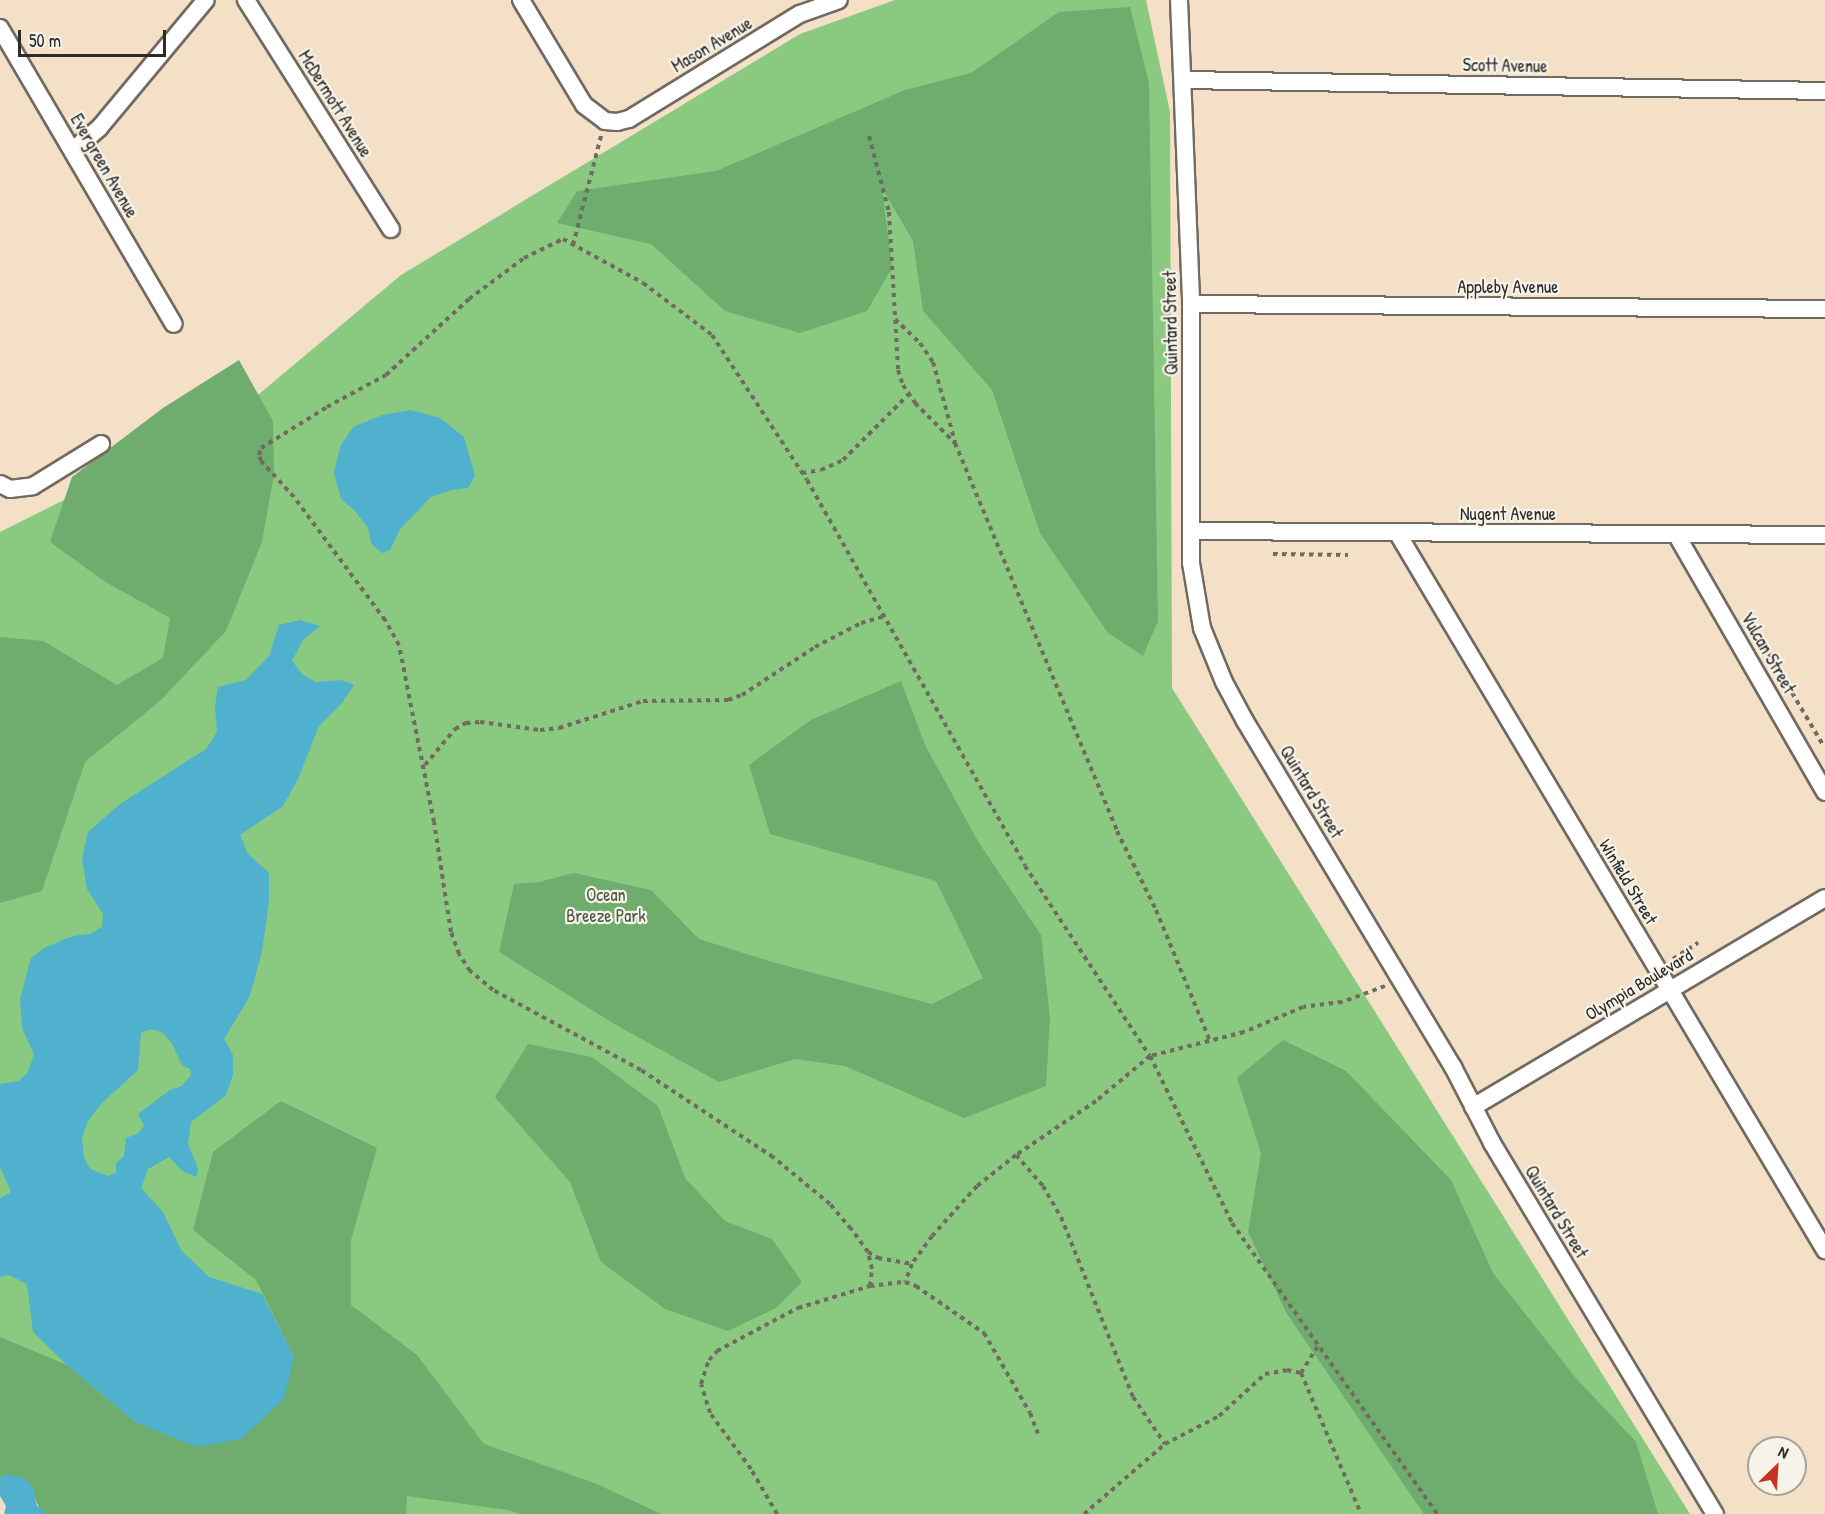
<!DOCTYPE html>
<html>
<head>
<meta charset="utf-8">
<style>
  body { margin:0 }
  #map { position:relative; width:1825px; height:1514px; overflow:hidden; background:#f3e0c6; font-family:"Patrick Hand",sans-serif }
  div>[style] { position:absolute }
  .green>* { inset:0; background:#89c980 }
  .forest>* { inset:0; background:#6ead6e }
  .water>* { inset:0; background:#4fb1ce }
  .path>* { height:4px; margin-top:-2px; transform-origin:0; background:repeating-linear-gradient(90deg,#716a61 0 4.5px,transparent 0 9px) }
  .roads { filter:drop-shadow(2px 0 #716a61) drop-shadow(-2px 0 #716a61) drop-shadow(0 2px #716a61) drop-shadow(0 -2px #716a61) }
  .minor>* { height:16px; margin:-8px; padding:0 8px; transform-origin:8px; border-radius:8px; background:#fff }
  span { translate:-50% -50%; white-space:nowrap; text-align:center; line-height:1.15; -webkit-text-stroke:4.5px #f7f3e8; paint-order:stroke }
  .street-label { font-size:18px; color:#2b2b2b }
  .park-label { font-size:18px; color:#475a44 }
  .north { position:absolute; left:1747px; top:1436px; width:60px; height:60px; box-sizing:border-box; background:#f7f3e8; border:2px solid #a5a39c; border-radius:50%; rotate:25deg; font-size:16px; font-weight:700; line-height:24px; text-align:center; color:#2b2b2b }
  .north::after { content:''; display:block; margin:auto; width:21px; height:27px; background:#c8321e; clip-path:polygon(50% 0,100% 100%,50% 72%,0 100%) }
  .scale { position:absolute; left:18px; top:30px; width:148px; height:27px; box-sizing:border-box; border:3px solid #2b2b2b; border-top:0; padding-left:8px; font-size:18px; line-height:21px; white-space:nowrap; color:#2b2b2b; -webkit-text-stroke:4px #f7f3e8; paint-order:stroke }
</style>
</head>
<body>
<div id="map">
  <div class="green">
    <i style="clip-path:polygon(895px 0,1146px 0,1170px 112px,1172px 688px,1690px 1514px,107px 1514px,0 1348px,0 532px,234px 415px,401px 275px,800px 34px)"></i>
  </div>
  <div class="forest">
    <i style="clip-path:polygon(1130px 7px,1149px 83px,1158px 621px,1143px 656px,1108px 633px,1040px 533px,992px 390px,923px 311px,913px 241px,882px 188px,892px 268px,867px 311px,800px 333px,725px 311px,651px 244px,557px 223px,577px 191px,716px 171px,905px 90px,971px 73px,1059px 12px)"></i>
    <i style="clip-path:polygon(239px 360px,273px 421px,274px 474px,262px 542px,226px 631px,161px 700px,85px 762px,42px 891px,0 903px,0 637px,43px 641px,117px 685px,163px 658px,170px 618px,104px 581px,50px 542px,72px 477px,163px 408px)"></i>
    <i style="clip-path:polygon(901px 681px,926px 747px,979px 843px,1041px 935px,1050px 1018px,1046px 1086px,964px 1118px,845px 1066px,795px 1059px,719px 1082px,616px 1025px,499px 952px,514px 884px,539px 882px,574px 873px,651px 890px,699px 939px,772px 962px,932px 1004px,983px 978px,936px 881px,770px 834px,749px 765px,811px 720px)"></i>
    <i style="clip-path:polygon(1283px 1040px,1346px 1071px,1451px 1180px,1493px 1273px,1575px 1377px,1636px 1442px,1658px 1514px,1424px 1514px,1287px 1314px,1248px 1232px,1261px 1153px,1237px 1078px)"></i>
    <i style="clip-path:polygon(528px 1044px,592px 1057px,658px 1106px,685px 1178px,725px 1221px,772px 1239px,802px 1282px,776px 1308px,728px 1331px,665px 1309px,601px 1262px,570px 1182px,495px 1097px)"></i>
    <i style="clip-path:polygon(281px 1101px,377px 1148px,351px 1240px,351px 1305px,417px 1355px,484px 1444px,597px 1484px,661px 1514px,520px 1514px,508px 1510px,407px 1496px,406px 1514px,47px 1514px,40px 1511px,35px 1498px,7px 1475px,0 1478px,0 1337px,67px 1365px,135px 1422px,294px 1357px,256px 1280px,193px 1230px,213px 1152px)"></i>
  </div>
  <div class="water">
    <i style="clip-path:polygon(411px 410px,440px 418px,464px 437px,475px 476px,468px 488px,451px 490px,431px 497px,400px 529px,390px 550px,382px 553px,371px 543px,368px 528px,355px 511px,341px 499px,334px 473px,340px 447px,353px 427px,382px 415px)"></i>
    <i style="clip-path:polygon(evenodd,300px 620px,320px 626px,303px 640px,292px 661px,303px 675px,316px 682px,342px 680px,354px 685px,342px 703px,319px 726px,298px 779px,283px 806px,240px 835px,248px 854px,269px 873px,269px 902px,262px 951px,250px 996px,224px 1039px,233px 1055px,233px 1075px,226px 1095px,191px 1122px,188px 1144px,198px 1168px,197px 1177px,182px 1171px,169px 1157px,148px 1169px,141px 1188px,163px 1212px,181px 1250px,209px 1277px,262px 1294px,294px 1357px,284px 1399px,241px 1439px,197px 1447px,135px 1422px,67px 1365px,33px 1332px,27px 1284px,9px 1275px,0 1277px,0 1198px,11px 1192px,0 1167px,0 1084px,19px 1081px,28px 1072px,34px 1054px,22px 1028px,20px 999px,31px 958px,44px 948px,73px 936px,90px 934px,102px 927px,103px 914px,87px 889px,82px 858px,88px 832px,120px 804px,206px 749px,217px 732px,215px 706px,218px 687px,246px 680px,269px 656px,279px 625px,300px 620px,151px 1029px,163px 1033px,172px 1044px,182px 1065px,190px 1069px,191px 1075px,182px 1086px,170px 1090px,138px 1114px,144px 1126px,139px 1133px,126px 1138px,124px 1156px,116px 1163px,116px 1173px,108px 1176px,90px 1169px,84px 1157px,82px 1138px,88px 1121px,102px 1103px,138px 1070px,141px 1033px,151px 1029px)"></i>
    <i style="clip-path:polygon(7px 1474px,24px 1478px,33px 1488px,37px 1506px,47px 1514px,4px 1514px,6px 1506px,0 1496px,0 1478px)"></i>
  </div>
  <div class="path">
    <i style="left:869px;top:136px;width:79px;rotate:75.3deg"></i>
    <i style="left:889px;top:212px;width:158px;rotate:86.7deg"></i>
    <i style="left:898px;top:370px;width:16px;rotate:72deg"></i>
    <i style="left:903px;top:385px;width:22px;rotate:56deg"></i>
    <i style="left:915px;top:403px;width:57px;rotate:45deg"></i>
    <i style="left:955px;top:443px;width:420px;rotate:67.3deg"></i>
    <i style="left:1117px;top:831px;width:88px;rotate:63.7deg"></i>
    <i style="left:1156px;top:910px;width:142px;rotate:67.6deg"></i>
    <i style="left:573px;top:245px;width:113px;rotate:-75.6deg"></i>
    <i style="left:895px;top:319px;width:35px;rotate:44deg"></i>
    <i style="left:920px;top:343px;width:23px;rotate:56deg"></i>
    <i style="left:933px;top:362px;width:83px;rotate:74.6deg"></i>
    <i style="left:802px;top:473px;width:19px;rotate:-9deg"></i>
    <i style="left:821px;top:470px;width:24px;rotate:-24deg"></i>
    <i style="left:843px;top:460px;width:93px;rotate:-45deg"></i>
    <i style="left:1273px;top:554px;width:75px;rotate:0.8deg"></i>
    <i style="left:1769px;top:654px;width:106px;rotate:59.3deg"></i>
    <i style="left:425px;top:765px;width:47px;rotate:-50.2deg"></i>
    <i style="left:455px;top:729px;width:13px;rotate:-29deg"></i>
    <i style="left:466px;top:723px;width:14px;rotate:-4deg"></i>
    <i style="left:480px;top:722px;width:61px;rotate:7.6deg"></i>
    <i style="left:540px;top:730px;width:19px;rotate:-6deg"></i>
    <i style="left:559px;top:728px;width:88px;rotate:-17.8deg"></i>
    <i style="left:643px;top:701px;width:85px;rotate:-0.7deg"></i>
    <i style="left:728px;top:700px;width:15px;rotate:-20deg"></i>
    <i style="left:742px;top:695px;width:87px;rotate:-33.3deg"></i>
    <i style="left:815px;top:647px;width:52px;rotate:-27.6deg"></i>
    <i style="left:861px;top:623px;width:25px;rotate:-16deg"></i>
    <i style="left:1673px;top:959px;width:30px;rotate:-33deg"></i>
    <i style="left:1385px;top:986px;width:46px;rotate:159.6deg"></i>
    <i style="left:1342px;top:1002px;width:39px;rotate:173deg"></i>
    <i style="left:1303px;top:1007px;width:64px;rotate:157deg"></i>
    <i style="left:1244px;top:1032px;width:97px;rotate:165.7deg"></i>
    <i style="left:1150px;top:1056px;width:186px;rotate:63.8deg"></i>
    <i style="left:1232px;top:1223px;width:356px;rotate:54.8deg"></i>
    <i style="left:1016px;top:1155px;width:41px;rotate:48.9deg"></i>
    <i style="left:1043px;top:1186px;width:36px;rotate:60deg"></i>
    <i style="left:1061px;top:1217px;width:194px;rotate:68.2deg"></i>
    <i style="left:1133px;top:1397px;width:57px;rotate:55.8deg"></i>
    <i style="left:868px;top:1252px;width:12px;rotate:31deg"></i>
    <i style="left:878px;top:1258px;width:35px;rotate:10deg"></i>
    <i style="left:870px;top:1286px;width:17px;rotate:-83deg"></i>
    <i style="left:872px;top:1269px;width:17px;rotate:-103deg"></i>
    <i style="left:868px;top:1252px;width:29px;rotate:-126deg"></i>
    <i style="left:851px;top:1229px;width:33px;rotate:-130deg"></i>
    <i style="left:830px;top:1204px;width:74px;rotate:-140.5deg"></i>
    <i style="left:773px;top:1157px;width:158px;rotate:-146.6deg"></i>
    <i style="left:641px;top:1070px;width:168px;rotate:-151.6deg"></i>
    <i style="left:493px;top:990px;width:30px;rotate:-140deg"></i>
    <i style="left:470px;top:971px;width:20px;rotate:-123deg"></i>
    <i style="left:459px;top:954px;width:23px;rotate:-110deg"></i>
    <i style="left:451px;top:932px;width:111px;rotate:-98.8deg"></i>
    <i style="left:434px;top:822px;width:180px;rotate:-101.2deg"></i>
    <i style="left:399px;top:645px;width:29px;rotate:-119deg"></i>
    <i style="left:385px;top:620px;width:153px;rotate:-126.5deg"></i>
    <i style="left:294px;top:497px;width:49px;rotate:-132.5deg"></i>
    <i style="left:261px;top:461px;width:6px;rotate:-108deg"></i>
    <i style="left:259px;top:455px;width:7px;rotate:-74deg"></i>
    <i style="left:261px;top:448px;width:78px;rotate:-31.8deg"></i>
    <i style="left:327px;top:407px;width:67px;rotate:-28.5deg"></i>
    <i style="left:386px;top:375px;width:113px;rotate:-42.5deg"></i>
    <i style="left:469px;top:299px;width:69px;rotate:-36.7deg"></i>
    <i style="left:524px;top:258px;width:43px;rotate:-26deg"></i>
    <i style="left:563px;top:239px;width:91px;rotate:28.8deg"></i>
    <i style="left:643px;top:283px;width:86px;rotate:37deg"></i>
    <i style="left:712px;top:335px;width:173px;rotate:56.8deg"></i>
    <i style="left:807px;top:480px;width:443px;rotate:60.5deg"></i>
    <i style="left:1025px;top:866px;width:227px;rotate:56.7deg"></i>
    <i style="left:1150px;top:1056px;width:70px;rotate:140.2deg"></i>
    <i style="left:1096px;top:1101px;width:97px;rotate:146deg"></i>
    <i style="left:1016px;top:1155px;width:50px;rotate:141.5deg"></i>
    <i style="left:977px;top:1186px;width:67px;rotate:132deg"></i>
    <i style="left:932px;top:1236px;width:34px;rotate:126deg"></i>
    <i style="left:912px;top:1264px;width:19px;rotate:111deg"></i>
    <i style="left:1301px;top:1373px;width:153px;rotate:66.9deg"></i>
    <i style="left:777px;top:1514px;width:52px;rotate:-120deg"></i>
    <i style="left:751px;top:1469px;width:69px;rotate:-126.2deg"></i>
    <i style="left:710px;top:1413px;width:30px;rotate:-107deg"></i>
    <i style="left:701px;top:1384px;width:25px;rotate:-72deg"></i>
    <i style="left:709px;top:1360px;width:12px;rotate:-48deg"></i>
    <i style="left:717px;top:1351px;width:92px;rotate:-28deg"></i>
    <i style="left:798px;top:1308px;width:75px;rotate:-17deg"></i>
    <i style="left:870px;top:1286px;width:35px;rotate:-7deg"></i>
    <i style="left:905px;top:1282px;width:12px;rotate:20deg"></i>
    <i style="left:916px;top:1286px;width:83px;rotate:34.7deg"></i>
    <i style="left:984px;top:1333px;width:92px;rotate:60.1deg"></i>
    <i style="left:1030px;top:1413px;width:22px;rotate:69deg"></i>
    <i style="left:1084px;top:1514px;width:107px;rotate:-40.8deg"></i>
    <i style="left:1165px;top:1444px;width:61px;rotate:-27.4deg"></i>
    <i style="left:1219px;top:1416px;width:62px;rotate:-42.4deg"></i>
    <i style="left:1265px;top:1374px;width:22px;rotate:-10deg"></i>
    <i style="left:1287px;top:1370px;width:14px;rotate:12deg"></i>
    <i style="left:1301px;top:1373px;width:31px;rotate:-58deg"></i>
  </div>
  <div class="roads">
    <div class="minor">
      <i style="left:246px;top:0;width:271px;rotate:57.7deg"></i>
      <i style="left:521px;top:0;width:122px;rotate:59deg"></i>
      <i style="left:584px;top:105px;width:26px;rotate:37deg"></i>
      <i style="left:605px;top:121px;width:12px;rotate:5deg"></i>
      <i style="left:617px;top:122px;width:12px;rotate:-14deg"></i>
      <i style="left:629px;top:119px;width:201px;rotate:-31.6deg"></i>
      <i style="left:800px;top:14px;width:41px;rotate:-19.7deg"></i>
      <i style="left:1179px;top:0;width:304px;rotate:87.7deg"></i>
      <i style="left:1191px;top:304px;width:259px;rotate:90deg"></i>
      <i style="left:1191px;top:563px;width:66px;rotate:80.4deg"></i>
      <i style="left:1202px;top:628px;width:58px;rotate:67.8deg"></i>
      <i style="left:1224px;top:682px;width:44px;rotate:61.7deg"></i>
      <i style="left:1245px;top:721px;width:404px;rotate:59deg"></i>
      <i style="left:1453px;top:1067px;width:85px;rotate:62.8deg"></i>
      <i style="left:1492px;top:1143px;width:433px;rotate:59deg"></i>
      <i style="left:0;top:28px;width:343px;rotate:59.6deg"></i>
      <i style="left:1184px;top:80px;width:641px;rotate:0.98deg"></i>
      <i style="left:73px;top:150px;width:35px;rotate:-40deg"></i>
      <i style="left:100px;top:127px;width:165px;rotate:-50.2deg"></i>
      <i style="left:1191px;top:304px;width:634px;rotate:0.45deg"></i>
      <i style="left:0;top:484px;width:11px;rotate:27deg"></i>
      <i style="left:10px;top:489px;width:23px;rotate:-7deg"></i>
      <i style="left:33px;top:486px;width:80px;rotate:-31.7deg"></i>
      <i style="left:1192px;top:531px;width:633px;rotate:0.36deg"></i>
      <i style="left:1398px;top:534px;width:834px;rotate:59.19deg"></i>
      <i style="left:1676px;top:534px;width:298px;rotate:60deg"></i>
      <i style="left:1473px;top:1107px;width:409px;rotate:-30.7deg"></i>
    </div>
  </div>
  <div class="street-label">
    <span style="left:712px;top:45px;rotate:-31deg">Mason Avenue</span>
    <span style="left:1505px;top:66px;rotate:1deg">Scott Avenue</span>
    <span style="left:335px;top:104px;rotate:58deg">McDermott Avenue</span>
    <span style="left:104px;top:166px;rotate:60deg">Evergreen Avenue</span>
    <span style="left:1508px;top:287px">Appleby Avenue</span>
    <span style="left:1171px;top:323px;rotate:-91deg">Quintard Street</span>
    <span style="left:1508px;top:514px">Nugent Avenue</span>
    <span style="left:1768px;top:653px;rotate:60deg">Vulcan Street</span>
    <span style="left:1311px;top:792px;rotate:59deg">Quintard Street</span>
    <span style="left:1628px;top:882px;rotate:59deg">Winfield Street</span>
    <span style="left:1639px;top:985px;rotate:-31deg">Olympia Boulevard</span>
    <span style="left:1556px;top:1212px;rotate:59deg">Quintard Street</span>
  </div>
  <div class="park-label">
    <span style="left:606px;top:906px">Ocean<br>Breeze Park</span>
  </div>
  <div class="north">N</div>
  <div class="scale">50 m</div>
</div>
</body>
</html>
